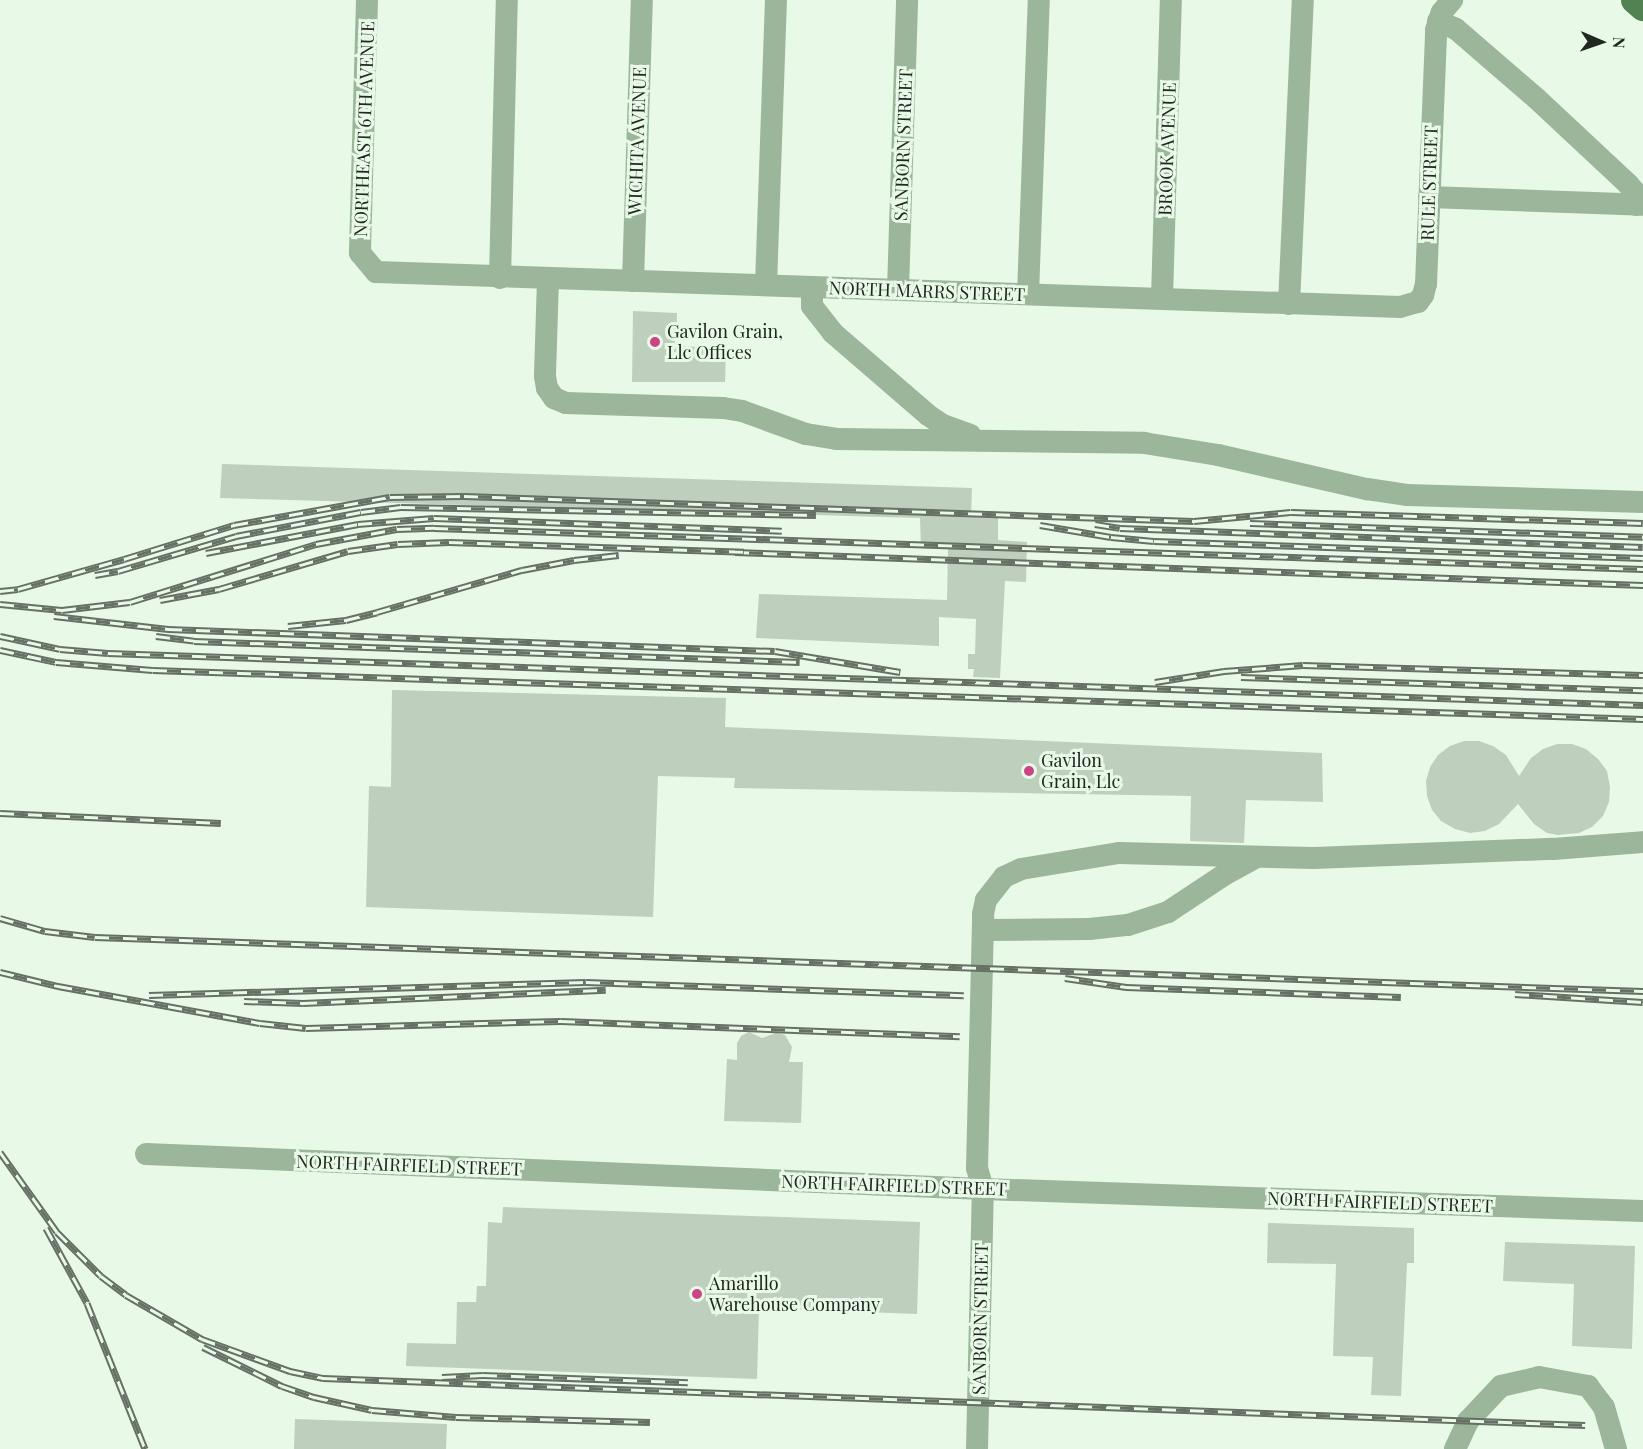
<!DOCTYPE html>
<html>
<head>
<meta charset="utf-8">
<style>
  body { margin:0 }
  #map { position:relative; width:1643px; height:1449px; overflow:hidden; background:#e8f9e7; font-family:"Playfair Display",serif }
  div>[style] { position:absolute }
  .building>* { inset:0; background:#bfcfbe }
  .minor>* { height:22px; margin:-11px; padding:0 11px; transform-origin:11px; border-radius:11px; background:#9cb69b }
  .major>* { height:28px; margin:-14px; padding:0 14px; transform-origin:14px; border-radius:14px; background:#528251 }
  .rail>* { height:7px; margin-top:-3.5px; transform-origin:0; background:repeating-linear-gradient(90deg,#e8f9e7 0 14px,#667065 0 28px); box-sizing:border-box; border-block:2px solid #667065 }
  .dots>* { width:16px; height:16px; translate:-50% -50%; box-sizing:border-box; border:3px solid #e8f9e7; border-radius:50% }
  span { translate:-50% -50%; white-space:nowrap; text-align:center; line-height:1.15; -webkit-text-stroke:6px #e8f9e7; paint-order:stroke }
  .street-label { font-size:18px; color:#212721 }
  .poi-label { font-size:18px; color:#212721 }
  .left { translate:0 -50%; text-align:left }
  .north { position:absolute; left:1571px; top:12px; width:60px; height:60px; -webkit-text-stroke:4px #e8f9e7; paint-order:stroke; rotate:92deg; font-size:16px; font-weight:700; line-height:24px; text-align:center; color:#212721 }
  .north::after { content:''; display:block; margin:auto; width:21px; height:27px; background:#212721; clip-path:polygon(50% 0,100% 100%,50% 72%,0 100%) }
</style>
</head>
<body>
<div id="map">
  <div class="building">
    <i style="clip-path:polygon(633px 311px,677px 313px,676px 346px,726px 348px,725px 382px,632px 382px)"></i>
    <i style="clip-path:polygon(222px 464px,972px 488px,971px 517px,998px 518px,998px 540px,1027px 542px,1026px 582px,1005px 581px,1000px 678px,973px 677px,974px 669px,968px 669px,968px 654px,975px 654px,976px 619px,939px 617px,939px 646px,756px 638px,759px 594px,947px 600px,948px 549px,921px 548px,920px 518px,220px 498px)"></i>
    <i style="clip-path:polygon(392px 690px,726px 698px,725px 727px,1322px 753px,1323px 802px,1246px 800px,1244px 843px,1190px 841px,1191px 796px,734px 788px,735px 778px,658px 776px,653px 917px,366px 907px,369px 786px,391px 787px)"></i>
    <i style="clip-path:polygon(1464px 741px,1479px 741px,1493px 746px,1506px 755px,1519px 776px,1531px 758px,1543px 749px,1557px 744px,1572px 744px,1586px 749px,1598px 759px,1607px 771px,1610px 787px,1609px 802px,1603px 816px,1592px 827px,1579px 833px,1558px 835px,1547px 833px,1534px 824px,1518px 804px,1499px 824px,1485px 831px,1470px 833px,1455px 829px,1441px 821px,1432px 810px,1427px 796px,1426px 781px,1430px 767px,1438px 755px,1450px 746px)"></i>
    <i style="clip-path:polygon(749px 1032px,762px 1038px,776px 1033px,785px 1035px,792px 1047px,789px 1062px,803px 1062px,801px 1123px,724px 1121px,727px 1059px,737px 1060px,737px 1043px,741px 1036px)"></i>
    <i style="clip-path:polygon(503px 1207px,920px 1222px,917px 1314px,759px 1308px,757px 1379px,406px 1366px,407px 1343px,456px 1344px,457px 1302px,476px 1302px,477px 1286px,486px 1286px,488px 1222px,502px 1223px)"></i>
    <i style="clip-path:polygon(1268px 1223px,1414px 1228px,1414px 1263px,1407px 1263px,1401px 1396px,1371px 1395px,1373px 1357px,1333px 1356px,1336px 1264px,1267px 1263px)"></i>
    <i style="clip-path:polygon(1505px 1242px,1635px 1246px,1632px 1349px,1572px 1346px,1574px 1284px,1503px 1281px)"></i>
    <i style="clip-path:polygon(295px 1419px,447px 1424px,446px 1449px,294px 1449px)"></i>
  </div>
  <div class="minor">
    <i style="left:367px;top:0;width:253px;rotate:91.6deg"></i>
    <i style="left:360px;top:253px;width:25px;rotate:50deg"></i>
    <i style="left:376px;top:272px;width:1025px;rotate:1.96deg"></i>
    <i style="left:1400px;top:307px;width:19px;rotate:-16deg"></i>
    <i style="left:1418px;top:302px;width:9px;rotate:-54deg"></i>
    <i style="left:1423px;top:295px;width:11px;rotate:-75deg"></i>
    <i style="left:1426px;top:284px;width:254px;rotate:-87.7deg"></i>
    <i style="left:1436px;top:30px;width:19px;rotate:-72deg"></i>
    <i style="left:1442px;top:12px;width:16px;rotate:-50deg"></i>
    <i style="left:1438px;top:21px;width:20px;rotate:24deg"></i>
    <i style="left:1456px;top:29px;width:106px;rotate:40.8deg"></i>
    <i style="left:1536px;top:98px;width:126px;rotate:43.1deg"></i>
    <i style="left:1628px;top:184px;width:11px;rotate:49deg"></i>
    <i style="left:1635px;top:192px;width:13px;rotate:86deg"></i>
    <i style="left:1429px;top:197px;width:214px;rotate:2.1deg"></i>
    <i style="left:500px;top:278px;width:278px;rotate:-88.6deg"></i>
    <i style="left:548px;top:279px;width:97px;rotate:91.8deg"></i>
    <i style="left:545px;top:376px;width:12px;rotate:81deg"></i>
    <i style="left:547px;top:388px;width:12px;rotate:55deg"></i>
    <i style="left:554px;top:398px;width:13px;rotate:23deg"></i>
    <i style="left:566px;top:403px;width:157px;rotate:1.8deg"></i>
    <i style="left:723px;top:408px;width:19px;rotate:9deg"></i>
    <i style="left:742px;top:411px;width:68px;rotate:19.8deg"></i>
    <i style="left:806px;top:434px;width:31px;rotate:9deg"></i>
    <i style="left:837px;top:439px;width:307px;rotate:0.7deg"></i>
    <i style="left:1144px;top:443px;width:75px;rotate:9.2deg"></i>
    <i style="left:1218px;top:455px;width:153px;rotate:12.9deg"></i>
    <i style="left:1367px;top:489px;width:40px;rotate:8.5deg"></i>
    <i style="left:1407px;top:495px;width:236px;rotate:1.7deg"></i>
    <i style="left:633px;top:281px;width:281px;rotate:-88.2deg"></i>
    <i style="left:766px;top:285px;width:285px;rotate:-88deg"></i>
    <i style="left:812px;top:287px;width:19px;rotate:90deg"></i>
    <i style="left:812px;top:306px;width:34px;rotate:52deg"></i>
    <i style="left:833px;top:333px;width:125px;rotate:40.8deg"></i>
    <i style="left:928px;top:415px;width:18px;rotate:34deg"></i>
    <i style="left:943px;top:425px;width:29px;rotate:20deg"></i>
    <i style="left:898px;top:290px;width:290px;rotate:-88.2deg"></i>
    <i style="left:1028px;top:294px;width:294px;rotate:-87.9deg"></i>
    <i style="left:1162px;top:298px;width:298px;rotate:-88.3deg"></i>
    <i style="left:1289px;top:304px;width:304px;rotate:-87.4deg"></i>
    <i style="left:983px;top:930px;width:106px;rotate:-0.5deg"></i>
    <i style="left:1089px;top:929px;width:39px;rotate:-6deg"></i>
    <i style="left:1128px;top:925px;width:42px;rotate:-18deg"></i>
    <i style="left:1168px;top:912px;width:67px;rotate:-33.5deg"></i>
    <i style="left:1224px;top:875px;width:35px;rotate:-29deg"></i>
    <i style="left:146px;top:1154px;width:838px;rotate:2.39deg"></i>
    <i style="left:983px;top:1189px;width:660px;rotate:1.91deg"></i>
    <i style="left:977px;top:1449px;width:260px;rotate:-88.7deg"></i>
    <i style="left:983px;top:1189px;width:22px;rotate:-106deg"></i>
    <i style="left:977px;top:1168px;width:254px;rotate:-88.6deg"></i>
    <i style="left:983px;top:914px;width:14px;rotate:-78deg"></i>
    <i style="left:986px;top:900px;width:29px;rotate:-52deg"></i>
    <i style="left:1004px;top:877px;width:19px;rotate:-25deg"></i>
    <i style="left:1021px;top:869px;width:99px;rotate:-9.3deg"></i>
    <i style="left:1119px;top:853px;width:195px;rotate:1.5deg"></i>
    <i style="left:1314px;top:858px;width:239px;rotate:-2.2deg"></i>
    <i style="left:1553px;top:849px;width:90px;rotate:-4.4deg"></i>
    <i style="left:1455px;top:1449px;width:31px;rotate:-65deg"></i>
    <i style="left:1468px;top:1421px;width:48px;rotate:-46.7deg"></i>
    <i style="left:1501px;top:1386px;width:39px;rotate:-13deg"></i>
    <i style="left:1539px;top:1377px;width:50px;rotate:10.4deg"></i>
    <i style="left:1588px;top:1386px;width:26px;rotate:53deg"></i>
    <i style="left:1604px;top:1407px;width:44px;rotate:74.1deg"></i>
  </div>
  <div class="major">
    <i style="left:1635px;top:0;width:11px;rotate:41deg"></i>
  </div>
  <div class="rail">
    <i style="left:1250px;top:523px;width:393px;rotate:2deg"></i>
    <i style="left:1095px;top:524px;width:25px;rotate:9deg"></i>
    <i style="left:1120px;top:528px;width:523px;rotate:2.08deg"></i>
    <i style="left:1040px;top:525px;width:72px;rotate:9.6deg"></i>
    <i style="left:1111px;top:537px;width:43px;rotate:5.3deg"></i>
    <i style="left:1154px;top:541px;width:489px;rotate:2deg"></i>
    <i style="left:735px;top:552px;width:909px;rotate:2.08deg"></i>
    <i style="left:206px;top:553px;width:155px;rotate:-10.8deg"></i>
    <i style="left:358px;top:524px;width:76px;rotate:-4.5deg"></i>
    <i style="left:434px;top:518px;width:348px;rotate:2.1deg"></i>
    <i style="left:95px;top:575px;width:23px;rotate:-10deg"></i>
    <i style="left:118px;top:571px;width:123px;rotate:-16.5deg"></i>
    <i style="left:236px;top:536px;width:127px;rotate:-10.9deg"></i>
    <i style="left:361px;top:512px;width:40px;rotate:-7.1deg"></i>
    <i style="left:401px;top:507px;width:415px;rotate:1.1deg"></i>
    <i style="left:0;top:591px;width:18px;rotate:-6deg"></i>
    <i style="left:18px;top:589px;width:110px;rotate:-15.8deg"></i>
    <i style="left:124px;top:559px;width:115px;rotate:-17.2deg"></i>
    <i style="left:234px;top:525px;width:158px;rotate:-10.2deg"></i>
    <i style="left:390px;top:497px;width:74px;rotate:-0.8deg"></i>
    <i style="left:464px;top:496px;width:730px;rotate:1.96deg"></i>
    <i style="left:1194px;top:521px;width:97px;rotate:-5.3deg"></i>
    <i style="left:1291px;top:512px;width:352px;rotate:1.8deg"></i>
    <i style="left:160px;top:600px;width:60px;rotate:-10.6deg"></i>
    <i style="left:219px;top:589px;width:134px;rotate:-16.4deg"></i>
    <i style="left:348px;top:551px;width:50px;rotate:-8deg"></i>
    <i style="left:398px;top:544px;width:51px;rotate:-2.2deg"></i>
    <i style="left:449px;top:542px;width:295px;rotate:1.9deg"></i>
    <i style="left:0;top:604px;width:62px;rotate:5.5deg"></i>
    <i style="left:62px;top:610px;width:68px;rotate:-6.7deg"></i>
    <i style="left:130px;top:602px;width:195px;rotate:-17.3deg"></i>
    <i style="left:316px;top:544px;width:82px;rotate:-10.5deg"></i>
    <i style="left:397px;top:529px;width:37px;rotate:-2deg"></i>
    <i style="left:434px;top:528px;width:1210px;rotate:1.94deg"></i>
    <i style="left:54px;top:616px;width:115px;rotate:6.5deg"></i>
    <i style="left:168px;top:629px;width:607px;rotate:2.08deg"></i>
    <i style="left:775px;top:651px;width:127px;rotate:9.5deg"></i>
    <i style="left:288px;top:626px;width:58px;rotate:-5.9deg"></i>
    <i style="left:346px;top:620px;width:32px;rotate:-14deg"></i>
    <i style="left:377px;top:612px;width:151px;rotate:-16.2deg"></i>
    <i style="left:522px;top:570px;width:53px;rotate:-10.9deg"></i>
    <i style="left:574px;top:560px;width:45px;rotate:-6.3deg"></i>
    <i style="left:0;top:636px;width:61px;rotate:12.2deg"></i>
    <i style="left:60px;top:649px;width:48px;rotate:4.8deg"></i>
    <i style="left:108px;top:653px;width:1536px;rotate:1.94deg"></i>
    <i style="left:156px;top:636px;width:38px;rotate:7deg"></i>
    <i style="left:194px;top:641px;width:606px;rotate:1.98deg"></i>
    <i style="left:0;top:650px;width:57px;rotate:12.1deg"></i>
    <i style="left:56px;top:662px;width:97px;rotate:4.7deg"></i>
    <i style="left:153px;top:670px;width:1491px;rotate:1.88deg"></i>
    <i style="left:1241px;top:677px;width:402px;rotate:1.9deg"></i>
    <i style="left:1155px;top:682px;width:70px;rotate:-9.1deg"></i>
    <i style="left:1224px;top:671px;width:79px;rotate:-4.3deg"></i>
    <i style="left:1303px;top:665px;width:340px;rotate:1.7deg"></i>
    <i style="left:0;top:813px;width:221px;rotate:2.6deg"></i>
    <i style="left:0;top:918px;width:47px;rotate:16.1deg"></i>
    <i style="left:45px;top:931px;width:50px;rotate:6.8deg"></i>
    <i style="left:95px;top:937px;width:1549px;rotate:2deg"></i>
    <i style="left:0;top:972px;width:60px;rotate:13.6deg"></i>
    <i style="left:58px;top:986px;width:205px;rotate:10.4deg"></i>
    <i style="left:260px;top:1023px;width:46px;rotate:6.2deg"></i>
    <i style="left:306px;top:1028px;width:255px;rotate:-1.6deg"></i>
    <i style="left:561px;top:1021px;width:399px;rotate:2.2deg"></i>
    <i style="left:1065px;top:978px;width:62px;rotate:8.4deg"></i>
    <i style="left:1126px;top:987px;width:275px;rotate:2.1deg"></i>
    <i style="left:1515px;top:994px;width:128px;rotate:3.6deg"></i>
    <i style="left:149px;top:995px;width:437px;rotate:-1.7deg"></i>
    <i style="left:586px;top:982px;width:378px;rotate:2deg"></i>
    <i style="left:244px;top:1001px;width:59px;rotate:1.9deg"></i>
    <i style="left:303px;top:1003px;width:303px;rotate:-2.5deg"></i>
    <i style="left:0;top:1152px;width:98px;rotate:54.5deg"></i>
    <i style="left:57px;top:1232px;width:62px;rotate:45deg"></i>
    <i style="left:101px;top:1276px;width:31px;rotate:37deg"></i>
    <i style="left:126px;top:1295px;width:88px;rotate:30.1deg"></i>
    <i style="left:202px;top:1339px;width:94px;rotate:20deg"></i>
    <i style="left:290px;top:1371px;width:34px;rotate:12deg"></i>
    <i style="left:323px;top:1378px;width:1263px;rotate:2.13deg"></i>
    <i style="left:46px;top:1228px;width:85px;rotate:61.3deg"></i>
    <i style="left:87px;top:1303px;width:157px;rotate:68.3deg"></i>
    <i style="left:203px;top:1347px;width:88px;rotate:26.3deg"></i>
    <i style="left:282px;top:1386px;width:34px;rotate:19deg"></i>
    <i style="left:314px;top:1397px;width:59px;rotate:12.6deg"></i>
    <i style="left:372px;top:1410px;width:84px;rotate:4.8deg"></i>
    <i style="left:456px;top:1417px;width:194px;rotate:1.5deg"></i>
    <i style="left:442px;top:1377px;width:41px;rotate:-2.8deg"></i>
    <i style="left:483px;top:1375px;width:205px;rotate:2deg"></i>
  </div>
  <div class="dots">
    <i style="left:655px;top:342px;background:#cb4586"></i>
    <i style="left:1029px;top:771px;background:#cb4586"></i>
    <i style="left:697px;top:1294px;background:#cb4586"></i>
  </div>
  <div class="street-label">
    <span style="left:364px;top:129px;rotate:-88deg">NORTHEAST 6TH AVENUE</span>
    <span style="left:637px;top:141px;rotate:-88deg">WICHITA AVENUE</span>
    <span style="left:903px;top:145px;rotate:-88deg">SANBORN STREET</span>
    <span style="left:1167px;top:149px;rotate:-88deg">BROOK AVENUE</span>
    <span style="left:1429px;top:183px;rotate:-88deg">RULE STREET</span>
    <span style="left:927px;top:291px;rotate:2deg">NORTH MARRS STREET</span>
    <span style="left:409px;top:1165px;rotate:2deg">NORTH FAIRFIELD STREET</span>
    <span style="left:894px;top:1185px;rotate:2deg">NORTH FAIRFIELD STREET</span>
    <span style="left:1380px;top:1202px;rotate:2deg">NORTH FAIRFIELD STREET</span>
    <span style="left:980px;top:1319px;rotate:-89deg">SANBORN STREET</span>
  </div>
  <div class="poi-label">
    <span class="left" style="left:667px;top:342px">Gavilon Grain,<br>Llc Offices</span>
    <span class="left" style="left:1041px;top:771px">Gavilon<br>Grain, Llc</span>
    <span class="left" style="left:709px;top:1294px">Amarillo<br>Warehouse Company</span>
  </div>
  <div class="north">N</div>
</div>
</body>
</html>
